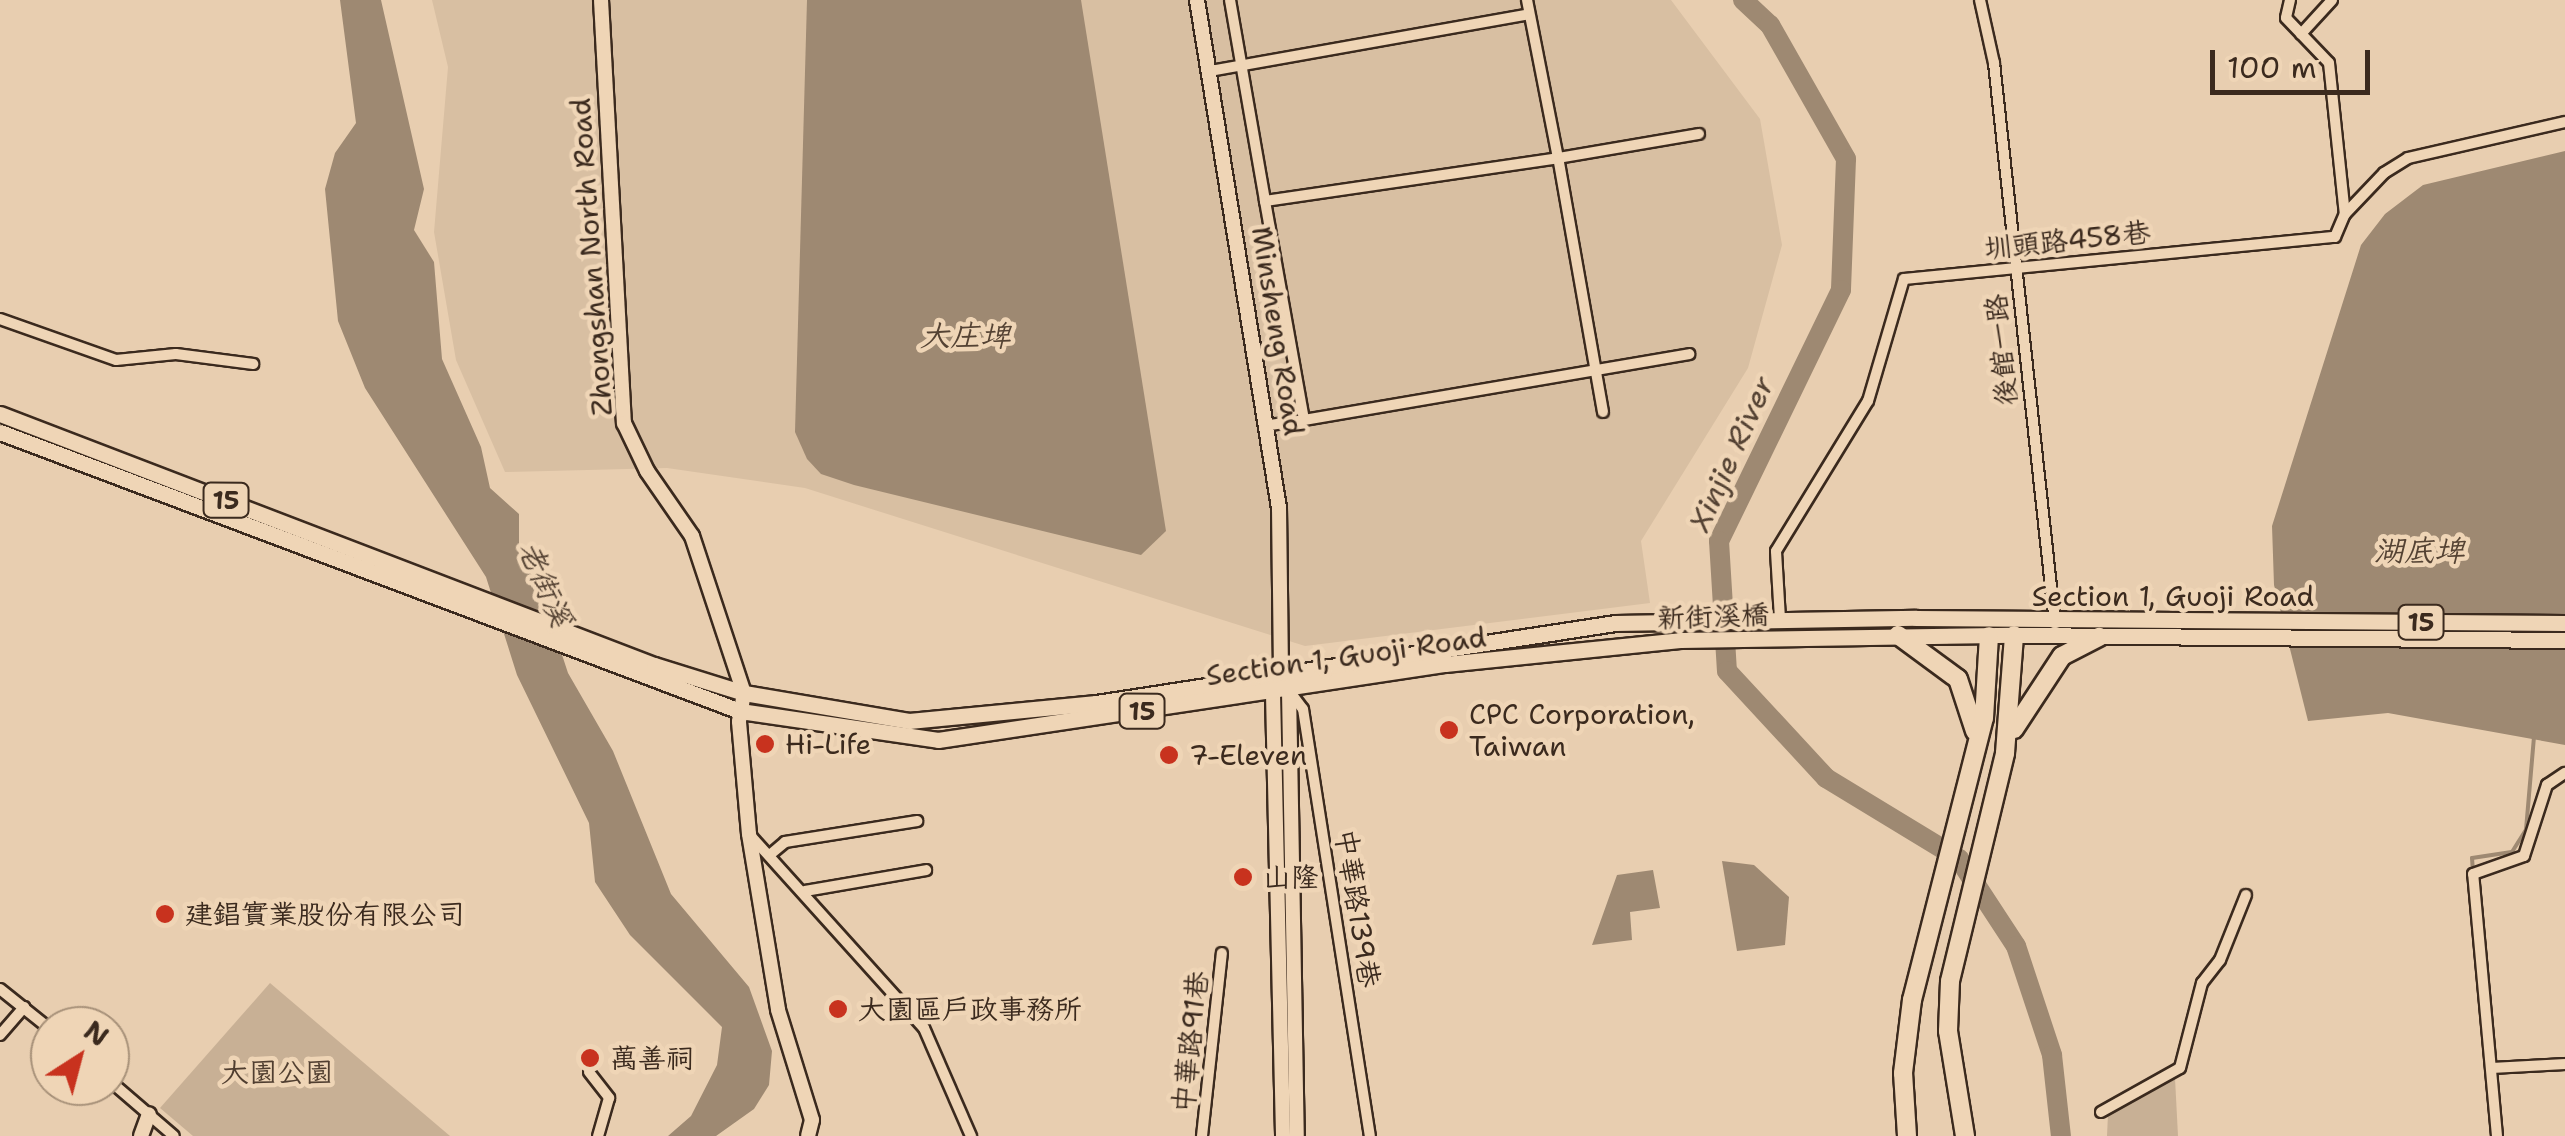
<!DOCTYPE html>
<html>
<head>
<meta charset="utf-8">
<style>
  body { margin:0 }
  #map { position:relative; width:2565px; height:1136px; overflow:hidden; background:#e8ceb0; font-family:"Shantell Sans","LXGW WenKai TC",sans-serif }
  div>[style] { position:absolute }
  .built>* { inset:0; background:#d8bfa2 }
  .green>* { inset:0; background:#c8b095 }
  .water>* { inset:0; background:#9e8972 }
  .stream>* { height:4px; margin:-2px; padding:0 2px; transform-origin:2px; border-radius:2px; background:#9e8972 }
  .river>* { height:20px; margin:-10px; padding:0 10px; transform-origin:10px; border-radius:10px; background:#9e8972 }
  .roads { filter:drop-shadow(2px 0 #3b2a1e) drop-shadow(-2px 0 #3b2a1e) drop-shadow(0 2px #3b2a1e) drop-shadow(0 -2px #3b2a1e) }
  .street>* { height:10px; margin:-5px; padding:0 5px; transform-origin:5px; border-radius:5px; background:#efd5b6 }
  .secondary>* { height:14px; margin:-7px; padding:0 7px; transform-origin:7px; border-radius:7px; background:#efd5b6 }
  .primary>* { height:15px; margin:-7.5px; padding:0 7.5px; transform-origin:7.5px; border-radius:7.5px; background:#efd5b6 }
  .highway>* { height:18px; margin:-9px; padding:0 9px; transform-origin:9px; border-radius:9px; background:#efd5b6 }
  .dots>* { width:28px; height:28px; translate:-50% -50%; box-sizing:border-box; border:5px solid #efd5b6; border-radius:50% }
  span { translate:-50% -50%; white-space:nowrap; text-align:center; line-height:1.15; -webkit-text-stroke:9px #efd5b6; paint-order:stroke }
  .shield-label span { padding:2px 8px; background:#efd5b6; border:2px solid; border-radius:8px; -webkit-text-stroke-width:0 }
  .shield-label { font-size:25px; color:#3b2a1e; font-weight:700 }
  .street-label { font-size:28px; color:#3b2a1e }
  .poi-label { font-size:28px; color:#3b2a1e }
  .left { translate:0 -50%; text-align:left }
  .park-label { font-size:28px; color:#503e30 }
  .water-label { font-size:30px; color:#544233; font-style:italic }
  .north { position:absolute; left:30px; top:1006px; width:100px; height:100px; box-sizing:border-box; background:#efd5b6; border:2px solid #a79179; border-radius:50%; rotate:36deg; font-size:28px; font-weight:700; line-height:40px; text-align:center; color:#3b2a1e }
  .north::after { content:''; display:block; margin:auto; width:35px; height:45px; background:#c8321e; clip-path:polygon(50% 0,100% 100%,50% 72%,0 100%) }
  .scale { position:absolute; left:2210px; top:50px; width:160px; height:45px; box-sizing:border-box; border:5px solid #3b2a1e; border-top:0; padding-left:12px; font-size:30px; line-height:35px; white-space:nowrap; color:#3b2a1e; -webkit-text-stroke:8px #efd5b6; paint-order:stroke }
</style>
</head>
<body>
<div id="map">
  <div class="built">
    <i style="clip-path:polygon(432px 0,1671px 0,1760px 119px,1782px 245px,1748px 368px,1641px 541px,1650px 603px,1305px 646px,805px 488px,667px 468px,505px 472px,456px 360px,434px 232px,448px 67px)"></i>
  </div>
  <div class="green">
    <i style="clip-path:polygon(270px 983px,450px 1136px,193px 1136px,160px 1108px)"></i>
    <i style="clip-path:polygon(2175px 1078px,2178px 1136px,2107px 1136px,2108px 1114px,2134px 1089px)"></i>
  </div>
  <div class="water">
    <i style="clip-path:polygon(340px 0,381px 0,424px 189px,414px 230px,434px 262px,442px 359px,481px 447px,490px 488px,519px 514px,519px 555px,540px 588px,568px 673px,613px 751px,671px 894px,749px 987px,772px 1051px,769px 1085px,754px 1109px,716px 1136px,668px 1136px,691px 1116px,717px 1065px,722px 1027px,630px 935px,595px 882px,589px 823px,517px 675px,486px 577px,365px 388px,338px 321px,325px 189px,335px 153px,356px 123px)"></i>
    <i style="clip-path:polygon(807px 0,1081px 0,1166px 531px,1141px 555px,854px 485px,821px 474px,807px 459px,795px 432px)"></i>
    <i style="clip-path:polygon(2565px 151px,2565px 745px,2388px 713px,2308px 721px,2274px 585px,2272px 526px,2361px 245px,2385px 214px,2423px 185px)"></i>
    <i style="clip-path:polygon(1722px 861px,1754px 865px,1789px 897px,1785px 945px,1737px 951px)"></i>
    <i style="clip-path:polygon(1653px 870px,1660px 908px,1630px 912px,1632px 940px,1592px 945px,1617px 875px)"></i>
  </div>
  <div class="stream">
    <i style="left:2473px;top:872px;width:14px;rotate:-94deg"></i>
    <i style="left:2472px;top:858px;width:40px;rotate:-8.5deg"></i>
    <i style="left:2512px;top:852px;width:26px;rotate:-58deg"></i>
    <i style="left:2526px;top:830px;width:94px;rotate:-85.1deg"></i>
  </div>
  <div class="river">
    <i style="left:1743px;top:0;width:37px;rotate:43deg"></i>
    <i style="left:1770px;top:25px;width:154px;rotate:60.4deg"></i>
    <i style="left:1846px;top:159px;width:131px;rotate:92.2deg"></i>
    <i style="left:1841px;top:290px;width:279px;rotate:115.9deg"></i>
    <i style="left:1719px;top:541px;width:130px;rotate:86.5deg"></i>
    <i style="left:1727px;top:671px;width:146px;rotate:47.2deg"></i>
    <i style="left:1826px;top:778px;width:156px;rotate:31.3deg"></i>
    <i style="left:1959px;top:859px;width:104px;rotate:56.8deg"></i>
    <i style="left:2016px;top:946px;width:115px;rotate:71.7deg"></i>
    <i style="left:2052px;top:1055px;width:81px;rotate:83.7deg"></i>
  </div>
  <div class="roads">
    <div class="street">
      <i style="left:1230px;top:0;width:204px;rotate:80.1deg"></i>
      <i style="left:1265px;top:201px;width:296px;rotate:-8.3deg"></i>
      <i style="left:1558px;top:158px;width:161px;rotate:-101.1deg"></i>
      <i style="left:1980px;top:0;width:65px;rotate:77.5deg"></i>
      <i style="left:1994px;top:63px;width:564px;rotate:83.79deg"></i>
      <i style="left:2290px;top:0;width:18px;rotate:103deg"></i>
      <i style="left:2286px;top:18px;width:62px;rotate:46.3deg"></i>
      <i style="left:2329px;top:63px;width:152px;rotate:84deg"></i>
      <i style="left:2301px;top:34px;width:46px;rotate:-47.6deg"></i>
      <i style="left:1210px;top:71px;width:324px;rotate:-10.1deg"></i>
      <i style="left:1265px;top:201px;width:222px;rotate:79.9deg"></i>
      <i style="left:1304px;top:420px;width:391px;rotate:-9.7deg"></i>
      <i style="left:0;top:319px;width:123px;rotate:19.5deg"></i>
      <i style="left:116px;top:360px;width:60px;rotate:-5.7deg"></i>
      <i style="left:176px;top:354px;width:78px;rotate:7.4deg"></i>
      <i style="left:1603px;top:412px;width:258px;rotate:-100deg"></i>
      <i style="left:1558px;top:158px;width:143px;rotate:-9.7deg"></i>
      <i style="left:1270px;top:425px;width:34px;rotate:-8deg"></i>
      <i style="left:1780px;top:619px;width:68px;rotate:-93.4deg"></i>
      <i style="left:1776px;top:551px;width:176px;rotate:-58.5deg"></i>
      <i style="left:1868px;top:401px;width:127px;rotate:-73.6deg"></i>
      <i style="left:1904px;top:279px;width:433px;rotate:-5.6deg"></i>
      <i style="left:2335px;top:237px;width:25px;rotate:-67deg"></i>
      <i style="left:2345px;top:214px;width:57px;rotate:-46.4deg"></i>
      <i style="left:2384px;top:173px;width:28px;rotate:-32deg"></i>
      <i style="left:2408px;top:158px;width:161px;rotate:-12.9deg"></i>
      <i style="left:1290px;top:692px;width:21px;rotate:53deg"></i>
      <i style="left:1303px;top:709px;width:432px;rotate:81.1deg"></i>
      <i style="left:750px;top:835px;width:260px;rotate:48deg"></i>
      <i style="left:924px;top:1028px;width:118px;rotate:66.5deg"></i>
      <i style="left:772px;top:853px;width:17px;rotate:-40deg"></i>
      <i style="left:785px;top:842px;width:134px;rotate:-9deg"></i>
      <i style="left:805px;top:891px;width:123px;rotate:-9.8deg"></i>
      <i style="left:0;top:989px;width:64px;rotate:38.7deg"></i>
      <i style="left:0;top:1035px;width:37px;rotate:-49deg"></i>
      <i style="left:2492px;top:1068px;width:73px;rotate:-3.1deg"></i>
      <i style="left:589px;top:1072px;width:33px;rotate:52deg"></i>
      <i style="left:609px;top:1098px;width:40px;rotate:106deg"></i>
      <i style="left:110px;top:1081px;width:84px;rotate:40.7deg"></i>
      <i style="left:2101px;top:1112px;width:90px;rotate:-29.1deg"></i>
      <i style="left:2180px;top:1068px;width:88px;rotate:-75.5deg"></i>
      <i style="left:2202px;top:983px;width:29px;rotate:-52deg"></i>
      <i style="left:2220px;top:960px;width:70px;rotate:-68.2deg"></i>
      <i style="left:1202px;top:1136px;width:184px;rotate:-83.8deg"></i>
      <i style="left:2497px;top:1136px;width:263px;rotate:-95.2deg"></i>
      <i style="left:2473px;top:874px;width:54px;rotate:-19.4deg"></i>
      <i style="left:2524px;top:856px;width:75px;rotate:-72.1deg"></i>
      <i style="left:2547px;top:785px;width:22px;rotate:-34deg"></i>
    </div>
    <div class="secondary">
      <i style="left:601px;top:0;width:424px;rotate:86.9deg"></i>
      <i style="left:624px;top:423px;width:53px;rotate:64.4deg"></i>
      <i style="left:647px;top:471px;width:79px;rotate:55.3deg"></i>
      <i style="left:692px;top:536px;width:165px;rotate:71.7deg"></i>
      <i style="left:744px;top:693px;width:29px;rotate:100deg"></i>
      <i style="left:739px;top:722px;width:112px;rotate:84.9deg"></i>
      <i style="left:749px;top:834px;width:178px;rotate:80.6deg"></i>
      <i style="left:778px;top:1010px;width:115px;rotate:72.8deg"></i>
      <i style="left:812px;top:1120px;width:16px;rotate:104deg"></i>
      <i style="left:1197px;top:0;width:515px;rotate:80.83deg"></i>
      <i style="left:1279px;top:508px;width:165px;rotate:89.3deg"></i>
      <i style="left:1281px;top:673px;width:22px;rotate:111deg"></i>
      <i style="left:1273px;top:694px;width:442px;rotate:88.7deg"></i>
      <i style="left:1283px;top:678px;width:14px;rotate:65deg"></i>
      <i style="left:1289px;top:691px;width:445px;rotate:89deg"></i>
      <i style="left:141px;top:1136px;width:23px;rotate:-70deg"></i>
    </div>
    <div class="primary">
      <i style="left:0;top:414px;width:701px;rotate:21deg"></i>
      <i style="left:654px;top:665px;width:94px;rotate:17.3deg"></i>
      <i style="left:744px;top:693px;width:167px;rotate:9.6deg"></i>
      <i style="left:909px;top:721px;width:188px;rotate:-5.5deg"></i>
      <i style="left:1096px;top:703px;width:525px;rotate:-8.76deg"></i>
      <i style="left:1615px;top:623px;width:301px;rotate:-1deg"></i>
      <i style="left:1916px;top:618px;width:649px;rotate:0.44deg"></i>
      <i style="left:0;top:432px;width:791px;rotate:20.66deg"></i>
      <i style="left:740px;top:711px;width:200px;rotate:8.3deg"></i>
      <i style="left:938px;top:740px;width:513px;rotate:-8.53deg"></i>
      <i style="left:1445px;top:664px;width:236px;rotate:-5.8deg"></i>
      <i style="left:1680px;top:640px;width:334px;rotate:-0.9deg"></i>
      <i style="left:2014px;top:635px;width:551px;rotate:0.52deg"></i>
    </div>
    <div class="highway">
      <i style="left:1898px;top:635px;width:74px;rotate:36.3deg"></i>
      <i style="left:1958px;top:679px;width:55px;rotate:71.9deg"></i>
      <i style="left:2014px;top:729px;width:87px;rotate:-56.7deg"></i>
      <i style="left:2062px;top:656px;width:42px;rotate:-27.2deg"></i>
      <i style="left:1907px;top:1136px;width:63px;rotate:-93.6deg"></i>
      <i style="left:1903px;top:1073px;width:74px;rotate:-83deg"></i>
      <i style="left:1912px;top:1000px;width:291px;rotate:-75.7deg"></i>
      <i style="left:1984px;top:718px;width:82px;rotate:-86.5deg"></i>
      <i style="left:1965px;top:1136px;width:106px;rotate:-99.2deg"></i>
      <i style="left:1948px;top:1031px;width:50px;rotate:-87.7deg"></i>
      <i style="left:1950px;top:981px;width:235px;rotate:-76.4deg"></i>
      <i style="left:2005px;top:753px;width:118px;rotate:-85.6deg"></i>
    </div>
  </div>
  <div class="dots">
    <i style="left:1449px;top:730px;background:#c8321e"></i>
    <i style="left:765px;top:744px;background:#c8321e"></i>
    <i style="left:1169px;top:755px;background:#c8321e"></i>
    <i style="left:1243px;top:877px;background:#c8321e"></i>
    <i style="left:165px;top:914px;background:#c8321e"></i>
    <i style="left:838px;top:1009px;background:#c8321e"></i>
    <i style="left:590px;top:1058px;background:#c8321e"></i>
  </div>
  <div class="shield-label">
    <span style="left:226px;top:500px">15</span>
    <span style="left:2421px;top:622px">15</span>
    <span style="left:1142px;top:711px">15</span>
  </div>
  <div class="street-label">
    <span style="left:2067px;top:240px;rotate:-6deg">圳頭路458巷</span>
    <span style="left:591px;top:257px;rotate:-94deg">Zhongshan North Road</span>
    <span style="left:1278px;top:331px;rotate:81deg">Minsheng Road</span>
    <span style="left:2001px;top:350px;rotate:-96deg">後館一路</span>
    <span style="left:2173px;top:596px">Section 1, Guoji Road</span>
    <span style="left:1713px;top:616px;rotate:-2deg">新街溪橋</span>
    <span style="left:1346px;top:656px;rotate:-8deg">Section 1, Guoji Road</span>
    <span style="left:1358px;top:908px;rotate:81deg">中華路139巷</span>
    <span style="left:1190px;top:1042px;rotate:-84deg">中華路91巷</span>
  </div>
  <div class="poi-label">
    <span class="left" style="left:1469px;top:730px">CPC Corporation,<br>Taiwan</span>
    <span class="left" style="left:785px;top:744px">Hi-Life</span>
    <span class="left" style="left:1189px;top:755px">7-Eleven</span>
    <span class="left" style="left:1263px;top:877px">山隆</span>
    <span class="left" style="left:185px;top:914px">建錩實業股份有限公司</span>
    <span class="left" style="left:858px;top:1009px">大園區戶政事務所</span>
    <span class="left" style="left:610px;top:1058px">萬善祠</span>
  </div>
  <div class="park-label">
    <span style="left:277px;top:1072px">大園公園</span>
  </div>
  <div class="water-label">
    <span style="left:965px;top:336px">大庄埤</span>
    <span style="left:1732px;top:454px;rotate:-66deg">Xinjie River</span>
    <span style="left:2419px;top:551px">湖底埤</span>
    <span style="left:545px;top:584px;rotate:66deg">老街溪</span>
  </div>
  <div class="north">N</div>
  <div class="scale">100 m</div>
</div>
</body>
</html>
